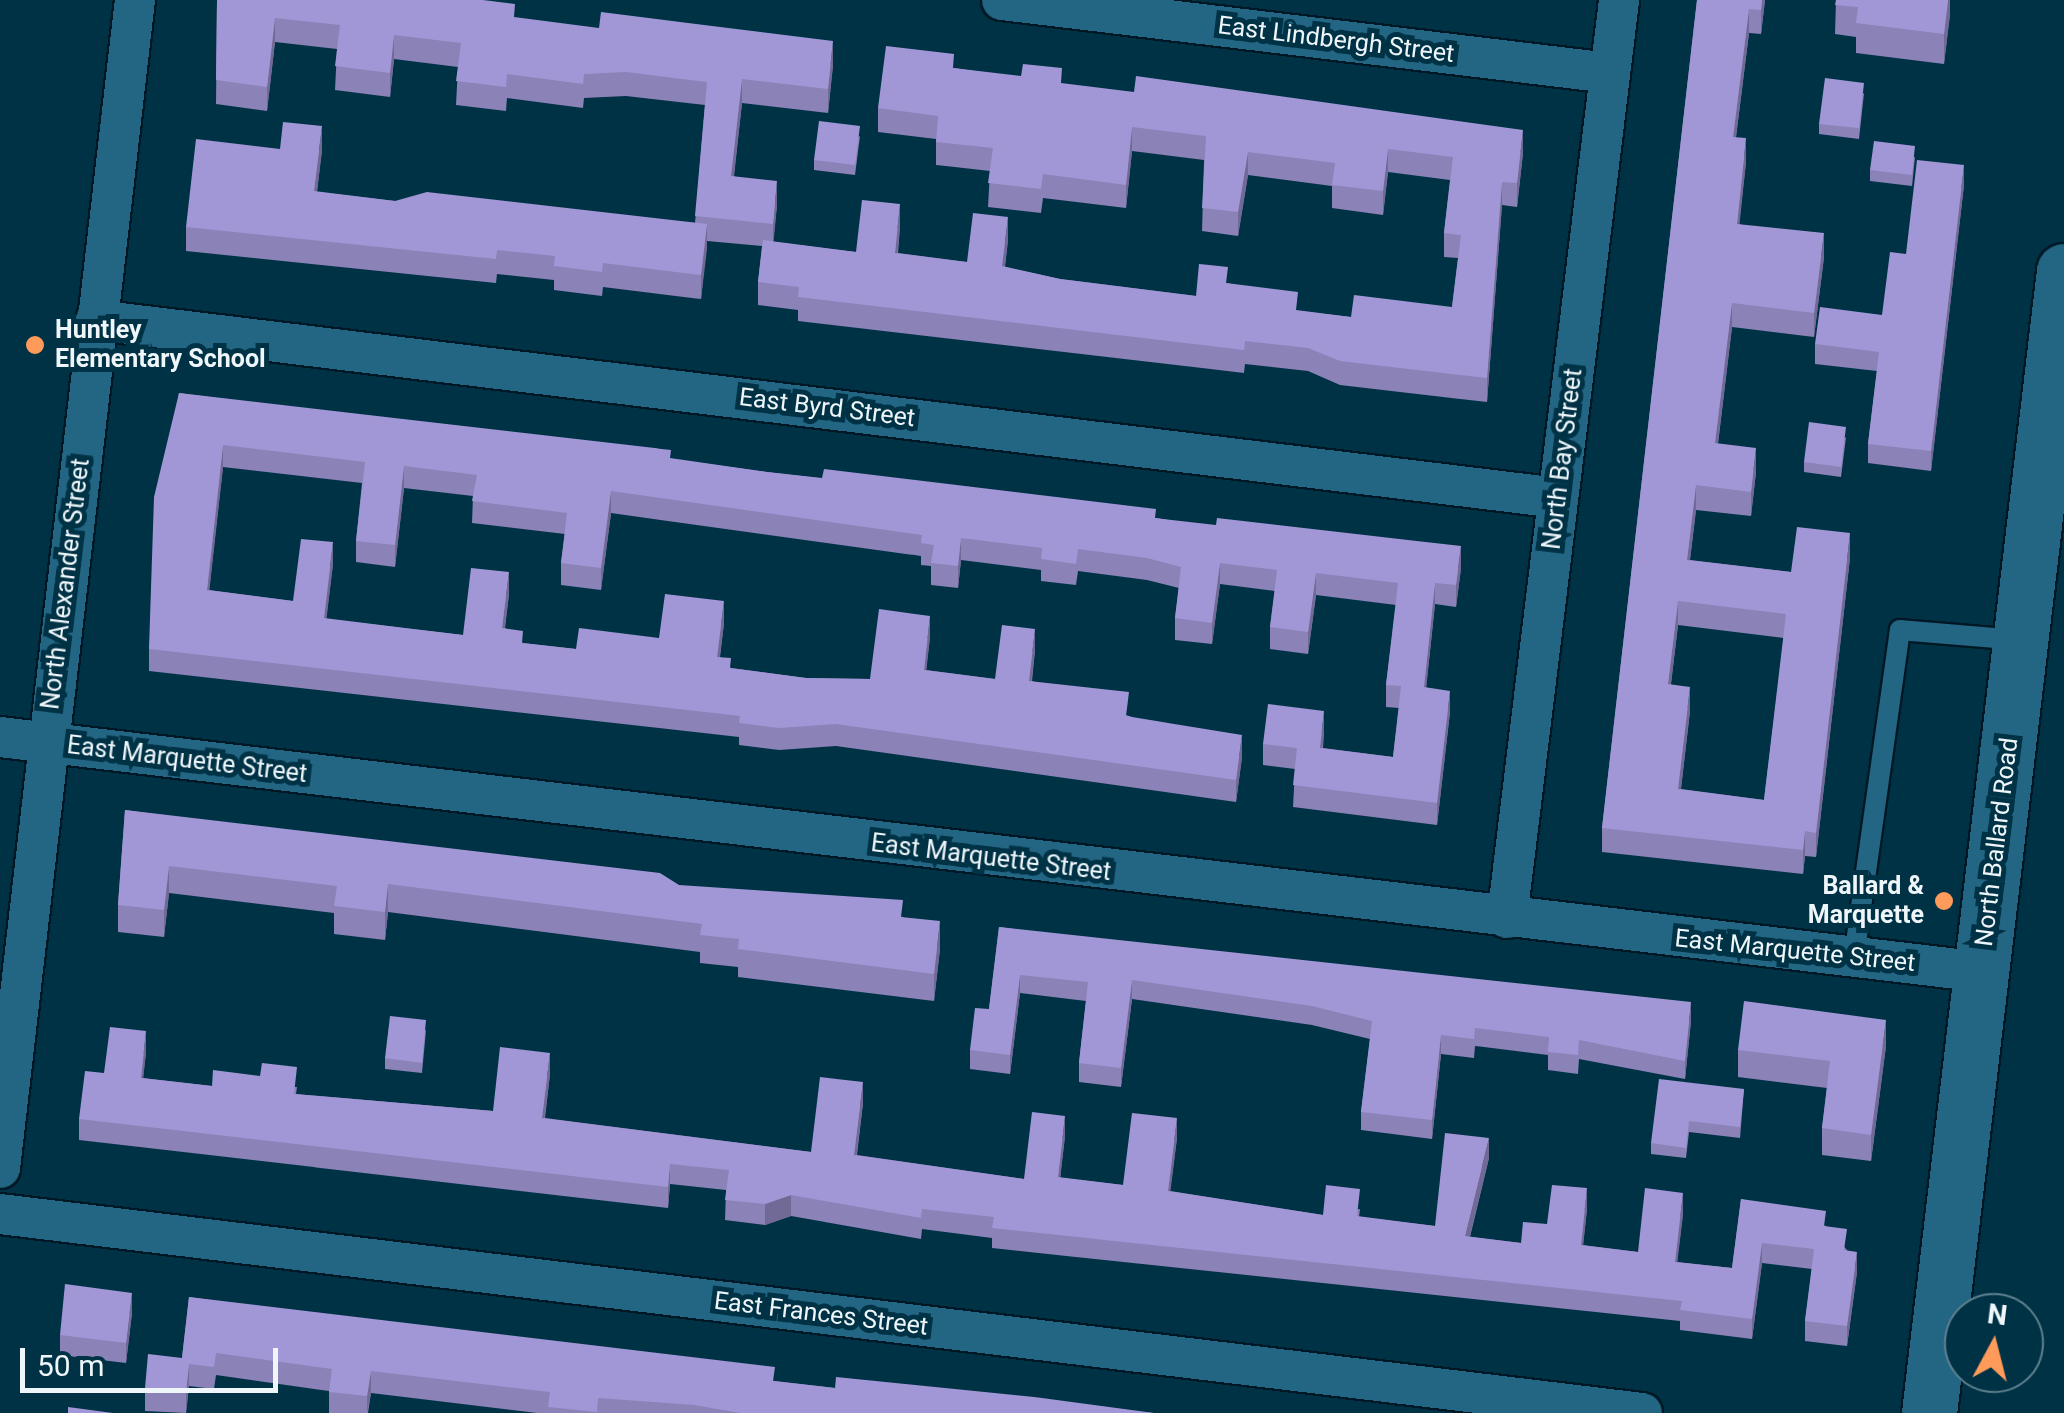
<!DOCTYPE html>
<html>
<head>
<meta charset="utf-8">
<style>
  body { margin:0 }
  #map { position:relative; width:2064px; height:1413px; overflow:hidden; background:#003246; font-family:Roboto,sans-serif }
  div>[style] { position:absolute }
  .roads { filter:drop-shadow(2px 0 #001825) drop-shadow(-2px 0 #001825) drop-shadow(0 2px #001825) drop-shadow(0 -2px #001825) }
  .lane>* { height:20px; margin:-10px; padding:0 10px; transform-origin:10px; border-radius:10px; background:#236684 }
  .street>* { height:40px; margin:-20px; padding:0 20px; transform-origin:20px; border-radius:20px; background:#236684 }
  .secondary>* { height:55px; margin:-27.5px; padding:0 27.5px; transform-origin:27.5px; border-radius:27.5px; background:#236684 }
  .wall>* { inset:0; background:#8b82b8 }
  .shaded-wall>* { inset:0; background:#716a96 }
  .building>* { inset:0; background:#a297d6 }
  .dots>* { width:28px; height:28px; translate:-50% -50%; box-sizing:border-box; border:5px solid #003246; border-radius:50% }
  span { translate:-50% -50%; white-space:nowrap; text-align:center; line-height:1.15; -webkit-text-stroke:10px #003246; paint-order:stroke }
  .street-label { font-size:25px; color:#eef6fa }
  .poi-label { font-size:25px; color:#eef6fa; font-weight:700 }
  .left { translate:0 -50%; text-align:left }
  .right { translate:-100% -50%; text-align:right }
  .north { position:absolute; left:1944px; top:1293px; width:100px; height:100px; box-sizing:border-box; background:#003246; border:2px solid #5f808e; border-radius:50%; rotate:7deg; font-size:28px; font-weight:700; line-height:40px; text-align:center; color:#eef6fa }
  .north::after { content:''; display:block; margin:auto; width:35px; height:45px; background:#ff9b5a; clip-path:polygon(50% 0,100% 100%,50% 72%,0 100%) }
  .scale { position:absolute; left:20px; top:1348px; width:258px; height:45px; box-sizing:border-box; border:5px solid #eef6fa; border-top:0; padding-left:12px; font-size:30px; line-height:35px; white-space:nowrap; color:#eef6fa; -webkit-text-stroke:8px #003246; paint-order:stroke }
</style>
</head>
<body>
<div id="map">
  <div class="roads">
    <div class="lane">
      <i style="left:1854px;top:957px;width:330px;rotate:-82deg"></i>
      <i style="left:1900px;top:630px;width:120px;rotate:4.8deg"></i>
    </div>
    <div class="street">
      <i style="left:1002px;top:0;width:612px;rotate:6.85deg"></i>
      <i style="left:96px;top:320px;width:1473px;rotate:6.94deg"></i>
      <i style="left:0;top:737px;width:1996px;rotate:6.76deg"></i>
      <i style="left:1507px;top:918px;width:925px;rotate:-83.04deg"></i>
      <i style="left:0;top:1168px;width:1176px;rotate:-83.41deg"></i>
      <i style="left:0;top:1214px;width:1654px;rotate:6.91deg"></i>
    </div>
    <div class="secondary">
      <i style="left:1929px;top:1413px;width:1150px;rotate:-83.26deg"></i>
    </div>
  </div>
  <div class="wall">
    <i style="clip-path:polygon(217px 0,515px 18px,833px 65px,828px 113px,742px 103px,734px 176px,777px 205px,773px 242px,856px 252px,900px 227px,898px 253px,967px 262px,1008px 240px,1005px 267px,1060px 279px,1196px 296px,1228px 283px,1298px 311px,1351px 317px,1452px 307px,1458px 258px,1444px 257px,1444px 233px,1450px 180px,1388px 172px,1383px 215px,1332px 208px,1332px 186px,1248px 175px,1238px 236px,1202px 231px,1204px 160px,1132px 151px,1126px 208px,1043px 198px,1041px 213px,988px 207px,990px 171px,936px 165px,936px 139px,878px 132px,878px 108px,954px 68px,1523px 153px,1517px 207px,1502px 205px,1487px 402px,1340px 385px,1308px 371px,1245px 364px,1244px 373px,798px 321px,798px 310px,758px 305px,758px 282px,762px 246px,707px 241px,701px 299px,603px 287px,602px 296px,554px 290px,554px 280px,497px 274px,496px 283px,186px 251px,186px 227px,280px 149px,322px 150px,317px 192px,395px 201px,695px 223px,705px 105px,626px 96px,584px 98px,583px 108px,507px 98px,506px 111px,456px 105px,458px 67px,394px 59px,390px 97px,335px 90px,337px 49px,275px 42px,267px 111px,216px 104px)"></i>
    <i style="clip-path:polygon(evenodd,1697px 0,1765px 0,1761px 34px,1749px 33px,1736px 137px,1746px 162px,1739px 224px,1824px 257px,1814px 337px,1732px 327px,1718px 444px,1756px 472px,1751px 516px,1696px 510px,1690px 560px,1791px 572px,1850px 558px,1816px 857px,1805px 856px,1803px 874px,1602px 852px,1602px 828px,1697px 0,1678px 625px,1784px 638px,1764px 800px,1681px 789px,1690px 711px,1671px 684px,1678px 625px)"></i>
    <i style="clip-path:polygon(1836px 0,1950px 0,1950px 14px,1944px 64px,1856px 53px,1856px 37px,1835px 34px)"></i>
    <i style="clip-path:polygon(1864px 93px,1859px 139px,1819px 134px,1819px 124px)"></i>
    <i style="clip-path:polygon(860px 136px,855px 175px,814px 170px,814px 160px)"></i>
    <i style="clip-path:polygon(1915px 157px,1912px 186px,1870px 181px,1870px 170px)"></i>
    <i style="clip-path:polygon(1964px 185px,1931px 471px,1868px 463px,1868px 444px,1877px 371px,1815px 364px,1815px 344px,1882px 315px,1906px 254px)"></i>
    <i style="clip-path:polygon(179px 393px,767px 472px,1156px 518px,1461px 568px,1456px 607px,1435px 604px,1426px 688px,1450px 712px,1437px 825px,1293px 807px,1295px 769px,1263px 765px,1263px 744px,1324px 732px,1323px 748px,1393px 757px,1399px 708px,1386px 707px,1386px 685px,1396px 605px,1316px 595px,1308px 654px,1270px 649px,1270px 627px,1275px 591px,1220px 584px,1212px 644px,1175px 640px,1175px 618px,1179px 588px,1147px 580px,1078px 571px,1076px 585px,1041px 581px,1041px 570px,961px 560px,958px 588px,931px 585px,931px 566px,921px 565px,921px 556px,611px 513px,601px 590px,561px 585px,561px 563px,565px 534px,472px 523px,473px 496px,404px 488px,395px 567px,356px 562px,356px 541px,362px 483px,223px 467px,209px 590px,293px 601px,333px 564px,326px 619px,463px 635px,509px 594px,505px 628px,523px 643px,576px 649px,659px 638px,724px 623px,720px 657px,731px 668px,806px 678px,870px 679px,930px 637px,926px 670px,995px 679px,1035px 650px,1032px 681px,1242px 757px,1236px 802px,836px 746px,779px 750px,739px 745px,739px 737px,149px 671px,149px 649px)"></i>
    <i style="clip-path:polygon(1846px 437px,1841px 477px,1804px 472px,1804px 462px)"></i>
    <i style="clip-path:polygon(125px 810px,903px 917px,940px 949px,934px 1001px,738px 977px,738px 967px,700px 963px,700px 952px,388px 912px,385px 940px,334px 934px,334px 913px,169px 893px,164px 937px,118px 932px,118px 905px)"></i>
    <i style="clip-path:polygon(999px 927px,1691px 1021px,1685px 1079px,1579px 1059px,1578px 1074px,1548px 1070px,1548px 1055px,1475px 1046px,1474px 1058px,1441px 1054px,1432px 1139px,1361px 1130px,1361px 1112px,1370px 1039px,1312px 1025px,1132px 999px,1121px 1087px,1079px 1082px,1079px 1063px,1086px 1001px,1020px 993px,1010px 1074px,970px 1069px,970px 1050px,989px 1009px)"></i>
    <i style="clip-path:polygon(426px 1030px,422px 1073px,385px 1069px,385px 1058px)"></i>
    <i style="clip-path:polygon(1886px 1046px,1871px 1161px,1822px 1155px,1822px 1128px,1827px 1088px,1738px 1077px,1738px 1050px)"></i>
    <i style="clip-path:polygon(146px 1052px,143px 1078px,212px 1086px,297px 1087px,296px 1094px,493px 1111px,550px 1074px,545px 1118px,811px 1152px,863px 1103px,857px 1155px,1024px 1179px,1065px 1136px,1060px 1178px,1123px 1185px,1177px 1138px,1170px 1191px,1323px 1215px,1360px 1209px,1359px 1217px,1435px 1226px,1489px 1158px,1470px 1237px,1521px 1243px,1547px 1224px,1587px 1209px,1583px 1245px,1638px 1252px,1683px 1214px,1677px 1262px,1732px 1268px,1741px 1199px,1826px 1226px,1847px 1250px,1857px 1272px,1847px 1346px,1805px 1341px,1805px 1321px,1812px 1269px,1762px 1263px,1752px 1339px,1680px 1330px,1680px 1321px,992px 1248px,992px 1238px,922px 1229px,921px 1239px,791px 1216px,765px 1225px,725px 1220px,726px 1190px,670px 1184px,668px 1208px,79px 1140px,79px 1119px,104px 1073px)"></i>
    <i style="clip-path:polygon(1744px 1089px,1740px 1138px,1689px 1132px,1686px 1158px,1651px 1154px,1651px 1143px)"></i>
    <i style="clip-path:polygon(189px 1297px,775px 1381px,835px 1388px,1154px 1413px,537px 1413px,371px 1393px,368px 1413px,329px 1413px,329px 1391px,216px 1375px,214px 1389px,189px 1386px,186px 1413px,145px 1411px,145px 1388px,182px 1358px)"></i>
    <i style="clip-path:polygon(132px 1313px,126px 1363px,60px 1355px,60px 1335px)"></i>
  </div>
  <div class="shaded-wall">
    <i style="clip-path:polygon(1762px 0,1765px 0,1761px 34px,1761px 10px)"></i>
    <i style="clip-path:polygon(1948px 0,1950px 0,1950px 14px,1944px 64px,1944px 34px)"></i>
    <i style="clip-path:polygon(1749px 9px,1749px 33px,1733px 161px,1733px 137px)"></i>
    <i style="clip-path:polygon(275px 18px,275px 42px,267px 111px,267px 87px)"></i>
    <i style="clip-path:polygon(394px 35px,394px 59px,390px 97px,390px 73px)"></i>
    <i style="clip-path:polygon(833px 41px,833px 65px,828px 113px,828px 89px)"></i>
    <i style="clip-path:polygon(742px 79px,742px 103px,731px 200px,731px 176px)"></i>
    <i style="clip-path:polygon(322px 126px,322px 150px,314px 215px,314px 191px)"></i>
    <i style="clip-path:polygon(1132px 127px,1132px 151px,1126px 208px,1126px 185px)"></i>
    <i style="clip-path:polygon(1523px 130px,1523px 153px,1517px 207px,1517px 183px)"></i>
    <i style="clip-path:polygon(1746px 138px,1746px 162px,1737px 248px,1737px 224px)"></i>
    <i style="clip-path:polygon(1388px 149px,1388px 172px,1383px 215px,1383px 191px)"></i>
    <i style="clip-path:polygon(1248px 152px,1248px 175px,1238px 236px,1238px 212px)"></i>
    <i style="clip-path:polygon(1964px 165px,1964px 185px,1931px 471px,1931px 451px)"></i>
    <i style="clip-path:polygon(777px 181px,777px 205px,773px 248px,773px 224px)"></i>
    <i style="clip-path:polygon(1502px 182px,1502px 205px,1487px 402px,1487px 378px)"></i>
    <i style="clip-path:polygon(900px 204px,900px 227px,895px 276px,895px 253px)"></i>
    <i style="clip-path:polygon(1008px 217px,1008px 240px,1002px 289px,1002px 266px)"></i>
    <i style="clip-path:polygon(707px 224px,707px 249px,701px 299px,701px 275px)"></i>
    <i style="clip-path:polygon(1824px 233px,1824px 257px,1814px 337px,1814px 313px)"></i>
    <i style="clip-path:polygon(1732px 303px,1732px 327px,1715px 467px,1715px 443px)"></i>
    <i style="clip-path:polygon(223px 445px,223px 467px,207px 612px,207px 590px)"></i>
    <i style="clip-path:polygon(1756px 448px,1756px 472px,1751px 516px,1751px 492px)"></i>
    <i style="clip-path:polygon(404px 466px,404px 488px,395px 567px,395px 545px)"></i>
    <i style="clip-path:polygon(1696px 485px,1696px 510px,1687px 584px,1687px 560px)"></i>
    <i style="clip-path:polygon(611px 491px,611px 513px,601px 590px,601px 568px)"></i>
    <i style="clip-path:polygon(1850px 533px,1850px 558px,1816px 857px,1816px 833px)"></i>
    <i style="clip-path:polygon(961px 538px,961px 560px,958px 588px,958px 566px)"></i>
    <i style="clip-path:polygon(333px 542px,333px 564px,324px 640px,324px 618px)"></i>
    <i style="clip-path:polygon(1461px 546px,1461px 568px,1456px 607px,1456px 585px)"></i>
    <i style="clip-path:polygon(1220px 563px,1220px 584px,1212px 644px,1212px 623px)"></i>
    <i style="clip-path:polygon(509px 572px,509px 594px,502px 650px,502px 628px)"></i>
    <i style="clip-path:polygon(1316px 573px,1316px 595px,1308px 654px,1308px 632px)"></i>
    <i style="clip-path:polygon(1435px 583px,1435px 604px,1424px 709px,1424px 687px)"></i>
    <i style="clip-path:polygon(724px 601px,724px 623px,717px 679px,717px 657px)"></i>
    <i style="clip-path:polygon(1678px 601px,1678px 625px,1668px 708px,1668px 684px)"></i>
    <i style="clip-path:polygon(930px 616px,930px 637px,924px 692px,924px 670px)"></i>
    <i style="clip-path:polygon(1035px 629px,1035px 650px,1029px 702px,1029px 681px)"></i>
    <i style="clip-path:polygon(1690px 687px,1690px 711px,1678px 813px,1678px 789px)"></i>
    <i style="clip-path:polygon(1450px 691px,1450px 712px,1437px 825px,1437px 803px)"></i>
    <i style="clip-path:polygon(1324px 711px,1324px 732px,1320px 769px,1320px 748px)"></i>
    <i style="clip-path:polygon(1242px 735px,1242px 757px,1236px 802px,1236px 780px)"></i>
    <i style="clip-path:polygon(1805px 831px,1805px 856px,1803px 874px,1803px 850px)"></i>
    <i style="clip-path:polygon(169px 866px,169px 893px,164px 937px,164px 910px)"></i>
    <i style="clip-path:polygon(388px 884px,388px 912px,385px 940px,385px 912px)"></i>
    <i style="clip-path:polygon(940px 921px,940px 949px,934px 1001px,934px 974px)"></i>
    <i style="clip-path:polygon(1020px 975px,1020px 993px,1010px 1074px,1010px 1055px)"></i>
    <i style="clip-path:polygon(1132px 980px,1132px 999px,1121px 1087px,1121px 1068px)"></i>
    <i style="clip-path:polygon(1691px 1002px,1691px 1021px,1685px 1079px,1685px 1061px)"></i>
    <i style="clip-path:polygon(1886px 1020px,1886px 1046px,1871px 1161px,1871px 1135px)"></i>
    <i style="clip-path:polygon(146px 1031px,146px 1052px,141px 1098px,141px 1078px)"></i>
    <i style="clip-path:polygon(1441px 1035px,1441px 1054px,1432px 1139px,1432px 1120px)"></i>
    <i style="clip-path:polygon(550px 1053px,550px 1074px,542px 1138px,542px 1118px)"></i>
    <i style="clip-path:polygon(863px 1082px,863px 1103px,854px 1175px,854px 1155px)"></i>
    <i style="clip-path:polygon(1065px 1116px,1065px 1136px,1058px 1198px,1058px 1177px)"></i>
    <i style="clip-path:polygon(1177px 1118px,1177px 1138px,1168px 1211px,1168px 1191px)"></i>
    <i style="clip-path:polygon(1489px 1138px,1489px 1158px,1465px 1256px,1465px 1236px)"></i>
    <i style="clip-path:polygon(670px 1164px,670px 1184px,668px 1208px,668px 1187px)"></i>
    <i style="clip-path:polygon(1587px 1188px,1587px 1209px,1581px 1265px,1581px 1245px)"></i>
    <i style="clip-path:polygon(1683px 1193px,1683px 1214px,1675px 1282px,1675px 1262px)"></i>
    <i style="clip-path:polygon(791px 1195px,791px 1216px,765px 1225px,765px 1204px)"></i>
    <i style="clip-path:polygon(1762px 1243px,1762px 1263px,1752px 1339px,1752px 1319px)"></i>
    <i style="clip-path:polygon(1857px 1252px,1857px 1272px,1847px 1346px,1847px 1326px)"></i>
    <i style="clip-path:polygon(132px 1293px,132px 1313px,126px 1363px,126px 1343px)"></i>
    <i style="clip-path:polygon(189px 1364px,189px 1386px,186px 1413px,186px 1393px)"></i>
    <i style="clip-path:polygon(371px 1371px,371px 1393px,367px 1413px,367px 1396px)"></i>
  </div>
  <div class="building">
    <i style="clip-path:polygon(217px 0,483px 0,515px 4px,514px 17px,599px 28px,601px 12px,833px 41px,828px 89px,742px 79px,731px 176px,777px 181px,773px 224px,695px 216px,707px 82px,626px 72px,584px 74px,583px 84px,507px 74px,506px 87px,456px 81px,461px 43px,394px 35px,390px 73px,335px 66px,340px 25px,275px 18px,267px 87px,216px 80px)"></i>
    <i style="clip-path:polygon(evenodd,1697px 0,1762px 0,1761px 10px,1749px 9px,1733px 137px,1746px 138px,1737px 224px,1824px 233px,1814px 313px,1732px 303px,1715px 443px,1756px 448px,1751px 492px,1696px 485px,1687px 560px,1791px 572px,1797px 527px,1850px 533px,1816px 833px,1805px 831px,1803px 850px,1602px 828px,1697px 0,1678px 601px,1786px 614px,1764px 800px,1678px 789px,1690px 687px,1668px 684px,1678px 601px)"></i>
    <i style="clip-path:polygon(1836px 0,1948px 0,1944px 34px,1856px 23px,1858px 7px,1835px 5px)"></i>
    <i style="clip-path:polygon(886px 46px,954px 54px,953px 68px,1021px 76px,1023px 64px,1062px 68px,1061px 83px,1134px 92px,1136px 76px,1523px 130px,1517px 183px,1502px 182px,1487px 378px,1340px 361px,1308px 348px,1245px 341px,1244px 350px,798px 297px,799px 287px,758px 282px,763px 240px,856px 252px,862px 200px,900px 204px,895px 253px,967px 262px,973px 213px,1008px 217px,1002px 266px,1060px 279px,1196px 296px,1199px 264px,1228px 267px,1226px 283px,1298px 292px,1296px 310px,1351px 317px,1354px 295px,1452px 307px,1461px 235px,1444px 233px,1453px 157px,1388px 149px,1383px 191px,1332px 185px,1335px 163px,1248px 152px,1238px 212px,1202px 208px,1206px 136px,1132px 127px,1126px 185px,1043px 174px,1041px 189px,988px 183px,993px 148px,936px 142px,938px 116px,878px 108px)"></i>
    <i style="clip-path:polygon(1825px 78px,1864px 83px,1859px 128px,1819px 124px)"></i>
    <i style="clip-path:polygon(819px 121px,860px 126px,855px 165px,814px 160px)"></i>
    <i style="clip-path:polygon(283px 122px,322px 126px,314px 191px,395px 201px,427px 192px,707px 224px,701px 275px,603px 263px,602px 272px,554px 266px,555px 256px,497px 250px,496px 259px,186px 227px,196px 139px,280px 149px)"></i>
    <i style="clip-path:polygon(1874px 141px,1915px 146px,1912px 175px,1870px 170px)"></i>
    <i style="clip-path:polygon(1917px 160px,1964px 165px,1931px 451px,1868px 444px,1879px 352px,1815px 344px,1820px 307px,1882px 315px,1890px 252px,1906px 254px)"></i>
    <i style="clip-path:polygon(179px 393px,671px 450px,670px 458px,767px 472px,822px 478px,824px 469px,1156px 509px,1155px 518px,1216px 525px,1217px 518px,1461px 546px,1456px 585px,1435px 583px,1424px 687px,1450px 691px,1437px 803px,1293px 785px,1297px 748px,1263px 744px,1268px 704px,1324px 711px,1320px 748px,1393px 757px,1401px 686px,1386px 685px,1398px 583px,1316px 573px,1308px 632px,1270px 627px,1277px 570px,1220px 563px,1212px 623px,1175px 618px,1181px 567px,1147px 558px,1078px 549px,1076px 564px,1041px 559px,1042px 548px,961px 538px,958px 566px,931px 563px,934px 545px,921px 543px,922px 535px,611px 491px,601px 568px,561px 563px,567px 513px,472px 501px,477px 475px,404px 466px,395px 545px,356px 541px,365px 462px,223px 445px,207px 590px,293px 601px,301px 539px,333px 542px,324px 618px,463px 635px,471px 568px,509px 572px,502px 628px,523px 631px,522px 643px,576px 649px,579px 628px,659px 638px,665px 594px,724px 601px,717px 657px,731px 658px,730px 668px,806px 678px,870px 679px,879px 609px,930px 616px,924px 670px,995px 679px,1002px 625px,1035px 629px,1029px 681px,1129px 692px,1126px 716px,1242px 735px,1236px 780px,836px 724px,779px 728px,739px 723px,740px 716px,149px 649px,154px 497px)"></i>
    <i style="clip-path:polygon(1809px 422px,1846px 427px,1841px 467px,1804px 462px)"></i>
    <i style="clip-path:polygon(125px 810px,660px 873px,679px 885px,903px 900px,901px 917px,940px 921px,934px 974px,738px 949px,739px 939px,700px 935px,702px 924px,388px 884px,385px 912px,334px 906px,337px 886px,169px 866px,164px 910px,118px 905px)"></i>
    <i style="clip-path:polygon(999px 927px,1691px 1002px,1685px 1061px,1579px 1040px,1578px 1055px,1548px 1052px,1549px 1037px,1475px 1028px,1474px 1039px,1441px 1035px,1432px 1120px,1361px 1112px,1372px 1021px,1312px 1006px,1132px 980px,1121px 1068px,1079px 1063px,1088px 982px,1020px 975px,1010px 1055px,970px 1050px,975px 1008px,989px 1009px)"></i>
    <i style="clip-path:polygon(1744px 1001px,1886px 1020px,1871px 1135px,1822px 1128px,1830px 1061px,1738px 1050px)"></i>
    <i style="clip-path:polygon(390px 1016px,426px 1020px,422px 1063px,385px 1058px)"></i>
    <i style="clip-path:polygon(110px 1027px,146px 1031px,141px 1078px,212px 1086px,213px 1070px,260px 1076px,262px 1063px,297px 1067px,294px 1094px,493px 1111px,500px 1047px,550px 1053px,542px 1118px,811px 1152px,820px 1077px,863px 1082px,854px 1155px,1024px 1179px,1032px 1112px,1065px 1116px,1058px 1177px,1123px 1185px,1132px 1113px,1177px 1118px,1168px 1191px,1323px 1215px,1326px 1185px,1360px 1189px,1357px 1216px,1435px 1226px,1445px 1133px,1489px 1138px,1465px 1236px,1521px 1243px,1523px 1222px,1547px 1224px,1552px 1185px,1587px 1188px,1581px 1245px,1638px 1252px,1645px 1188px,1683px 1193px,1675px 1262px,1732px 1268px,1741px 1199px,1826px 1211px,1824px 1226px,1847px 1229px,1844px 1250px,1857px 1252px,1847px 1326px,1805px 1321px,1814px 1249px,1762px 1243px,1752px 1319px,1680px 1310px,1682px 1301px,992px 1228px,994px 1217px,922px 1209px,921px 1218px,791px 1195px,765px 1204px,725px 1200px,729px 1170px,670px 1164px,668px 1187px,79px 1119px,85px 1071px,104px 1073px)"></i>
    <i style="clip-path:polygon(1659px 1079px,1744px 1089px,1740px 1127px,1689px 1121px,1686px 1148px,1651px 1143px)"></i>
    <i style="clip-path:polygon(65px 1284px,132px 1293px,126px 1343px,60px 1335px)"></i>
    <i style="clip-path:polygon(189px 1297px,775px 1367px,773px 1381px,835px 1388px,836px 1377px,1034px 1397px,1154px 1413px,741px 1413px,694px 1405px,598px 1398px,597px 1412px,548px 1407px,550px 1392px,371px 1371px,367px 1396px,329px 1392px,332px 1369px,216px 1353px,214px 1367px,189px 1364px,186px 1393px,145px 1388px,148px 1354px,182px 1358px)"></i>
    <i style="clip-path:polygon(68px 1407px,113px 1413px,68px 1413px)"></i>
  </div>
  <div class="dots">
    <i style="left:35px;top:345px;background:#ff9b5a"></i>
    <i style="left:1944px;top:901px;background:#ff9b5a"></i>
  </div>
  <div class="street-label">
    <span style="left:1336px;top:40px;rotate:7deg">East Lindbergh Street</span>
    <span style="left:827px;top:408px;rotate:7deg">East Byrd Street</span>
    <span style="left:1563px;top:459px;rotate:-83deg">North Bay Street</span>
    <span style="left:66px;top:584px;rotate:-83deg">North Alexander Street</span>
    <span style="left:187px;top:760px;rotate:7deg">East Marquette Street</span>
    <span style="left:1997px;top:842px;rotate:-83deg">North Ballard Road</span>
    <span style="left:991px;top:858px;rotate:7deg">East Marquette Street</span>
    <span style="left:1795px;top:951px;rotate:6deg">East Marquette Street</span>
    <span style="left:821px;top:1314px;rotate:7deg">East Frances Street</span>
  </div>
  <div class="poi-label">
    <span class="left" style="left:55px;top:345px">Huntley<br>Elementary School</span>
    <span class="right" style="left:1924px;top:901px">Ballard &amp;<br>Marquette</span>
  </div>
  <div class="north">N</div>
  <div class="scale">50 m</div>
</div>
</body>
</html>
